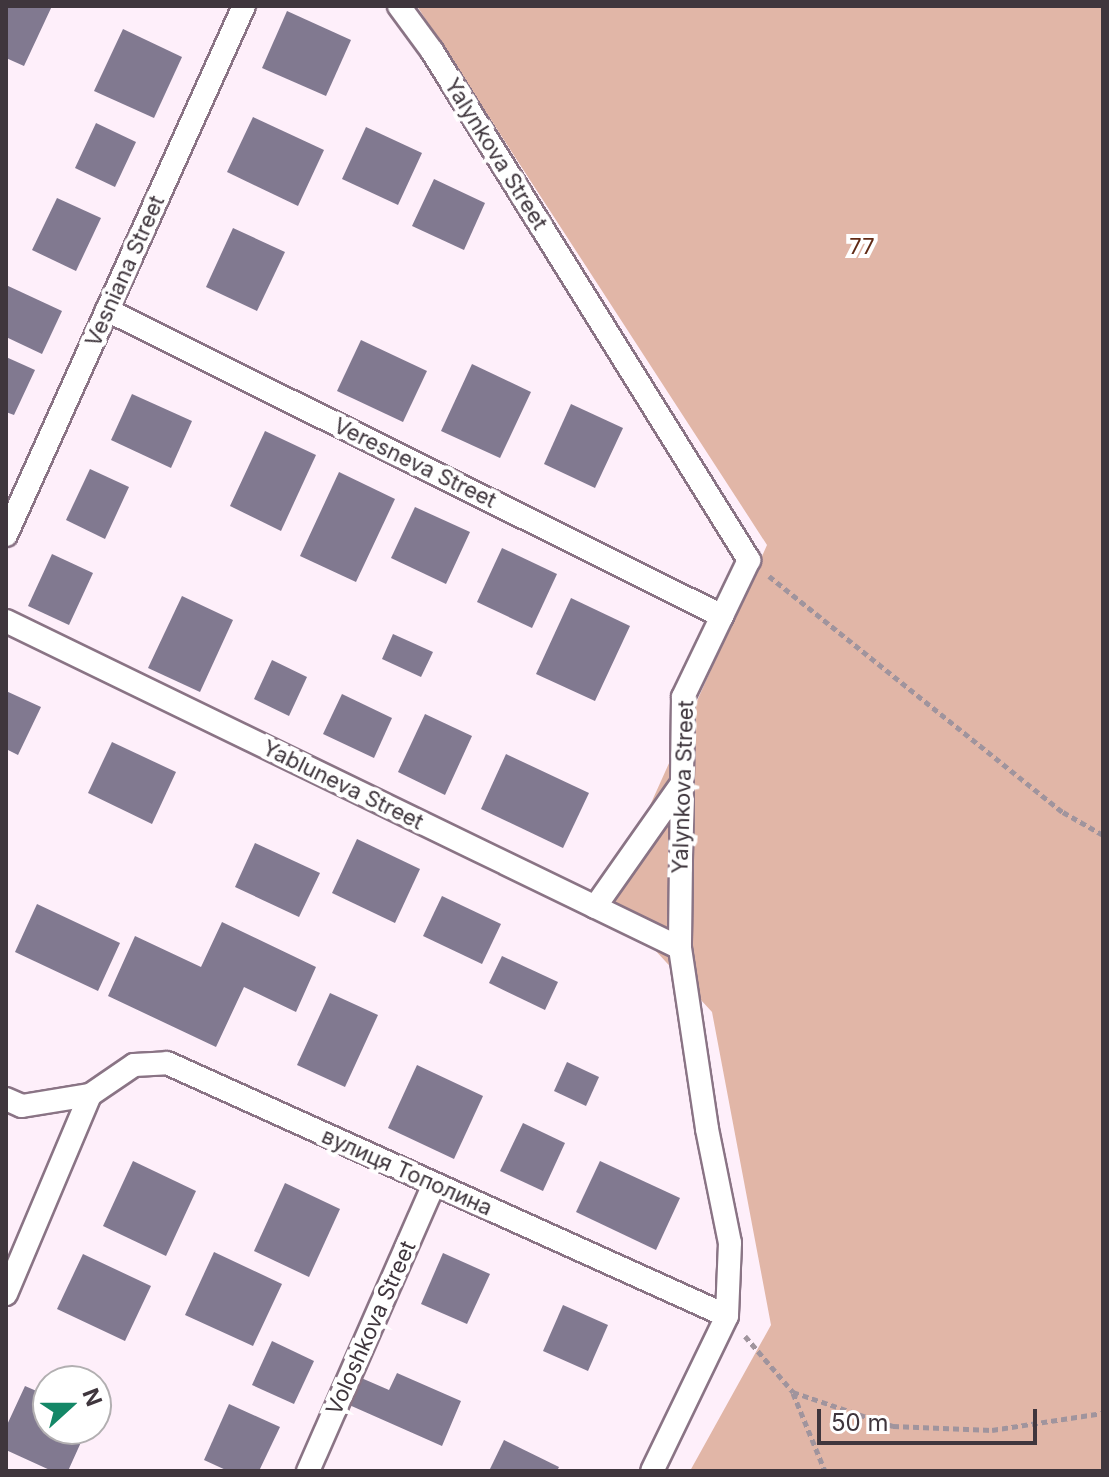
<!DOCTYPE html>
<html>
<head>
<meta charset="utf-8">
<style>
  body { margin:0 }
  #map { position:relative; width:1109px; height:1477px; overflow:hidden; background:#feeffa; font-family:Inter,sans-serif }
  div>[style] { position:absolute }
  .forest>* { inset:0; background:#e1b6a7 }
  .building>* { inset:0; background:#817990 }
  .path>* { height:5px; margin-top:-2.5px; transform-origin:0; background:repeating-linear-gradient(90deg,#a0949d 0 6px,transparent 0 10px) }
  .roads { filter:drop-shadow(2px 0 #8a7485) drop-shadow(-2px 0 #8a7485) drop-shadow(0 2px #8a7485) drop-shadow(0 -2px #8a7485) }
  .street>* { height:22px; margin:-11px; padding:0 11px; transform-origin:11px; border-radius:11px; background:#fff }
  span { translate:-50% -50%; white-space:nowrap; text-align:center; line-height:1.15; -webkit-text-stroke:8px #fff; paint-order:stroke }
  .street-label { font-size:22px; color:#3f363d }
  .park-label { font-size:22px; color:#602a15 }
  .frame { position:absolute; inset:0; border:8px solid #3f363d; pointer-events:none }
  .north { position:absolute; left:32px; top:1365px; width:80px; height:80px; box-sizing:border-box; background:#fff; border:2px solid #b2afb1; border-radius:50%; rotate:69deg; font-size:22px; font-weight:700; line-height:32px; text-align:center; color:#3f363d }
  .north::after { content:''; display:block; margin:auto; width:28px; height:36px; background:#148767; clip-path:polygon(50% 0,100% 100%,50% 72%,0 100%) }
  .scale { position:absolute; left:817px; top:1409px; width:220px; height:36px; box-sizing:border-box; border:4px solid #3f363d; border-top:0; padding-left:10px; font-size:24px; line-height:28px; white-space:nowrap; color:#3f363d; -webkit-text-stroke:6px #fff; paint-order:stroke }
</style>
</head>
<body>
<div id="map">
  <div class="forest">
    <i style="clip-path:polygon(417px 6px,1103px 6px,1103px 1471px,690px 1471px,771px 1325px,712px 1012px,608px 899px,767px 545px)"></i>
  </div>
  <div class="building">
    <i style="clip-path:polygon(6px 6px,52px 6px,24px 66px,6px 58px)"></i>
    <i style="clip-path:polygon(287px 11px,351px 40px,326px 96px,262px 68px)"></i>
    <i style="clip-path:polygon(123px 29px,182px 57px,154px 118px,94px 91px)"></i>
    <i style="clip-path:polygon(253px 117px,324px 150px,298px 206px,227px 172px)"></i>
    <i style="clip-path:polygon(96px 123px,136px 142px,115px 187px,75px 168px)"></i>
    <i style="clip-path:polygon(366px 127px,422px 153px,398px 205px,342px 179px)"></i>
    <i style="clip-path:polygon(434px 179px,485px 203px,464px 250px,412px 226px)"></i>
    <i style="clip-path:polygon(57px 198px,101px 218px,76px 271px,32px 250px)"></i>
    <i style="clip-path:polygon(233px 228px,285px 252px,257px 311px,206px 287px)"></i>
    <i style="clip-path:polygon(6px 285px,62px 311px,42px 354px,6px 337px)"></i>
    <i style="clip-path:polygon(361px 340px,427px 371px,403px 422px,337px 391px)"></i>
    <i style="clip-path:polygon(6px 357px,35px 370px,14px 415px,6px 412px)"></i>
    <i style="clip-path:polygon(472px 364px,531px 392px,500px 458px,441px 431px)"></i>
    <i style="clip-path:polygon(132px 394px,192px 421px,171px 468px,111px 440px)"></i>
    <i style="clip-path:polygon(571px 404px,623px 428px,595px 488px,544px 464px)"></i>
    <i style="clip-path:polygon(265px 431px,316px 455px,281px 531px,230px 506px)"></i>
    <i style="clip-path:polygon(90px 469px,129px 487px,105px 539px,66px 520px)"></i>
    <i style="clip-path:polygon(339px 472px,395px 499px,356px 582px,300px 556px)"></i>
    <i style="clip-path:polygon(415px 507px,470px 532px,446px 584px,391px 558px)"></i>
    <i style="clip-path:polygon(502px 548px,557px 574px,532px 628px,477px 602px)"></i>
    <i style="clip-path:polygon(52px 554px,93px 573px,69px 625px,28px 606px)"></i>
    <i style="clip-path:polygon(182px 596px,233px 620px,200px 692px,148px 668px)"></i>
    <i style="clip-path:polygon(571px 598px,630px 626px,595px 701px,536px 674px)"></i>
    <i style="clip-path:polygon(393px 634px,433px 652px,421px 677px,382px 659px)"></i>
    <i style="clip-path:polygon(272px 660px,307px 677px,289px 716px,254px 699px)"></i>
    <i style="clip-path:polygon(6px 691px,41px 707px,18px 755px,6px 749px)"></i>
    <i style="clip-path:polygon(342px 694px,392px 718px,374px 758px,323px 734px)"></i>
    <i style="clip-path:polygon(425px 714px,472px 736px,445px 795px,398px 772px)"></i>
    <i style="clip-path:polygon(112px 742px,176px 772px,152px 824px,88px 793px)"></i>
    <i style="clip-path:polygon(506px 754px,589px 793px,563px 848px,481px 809px)"></i>
    <i style="clip-path:polygon(357px 839px,420px 869px,395px 923px,332px 893px)"></i>
    <i style="clip-path:polygon(255px 843px,320px 873px,299px 917px,235px 887px)"></i>
    <i style="clip-path:polygon(442px 896px,501px 924px,482px 964px,423px 936px)"></i>
    <i style="clip-path:polygon(37px 904px,120px 943px,98px 991px,15px 952px)"></i>
    <i style="clip-path:polygon(222px 922px,316px 967px,296px 1012px,244px 987px,216px 1047px,108px 996px,135px 936px,201px 967px)"></i>
    <i style="clip-path:polygon(502px 956px,558px 982px,545px 1010px,489px 983px)"></i>
    <i style="clip-path:polygon(330px 993px,378px 1015px,345px 1087px,297px 1065px)"></i>
    <i style="clip-path:polygon(567px 1062px,599px 1077px,586px 1106px,554px 1091px)"></i>
    <i style="clip-path:polygon(417px 1065px,483px 1096px,454px 1159px,388px 1128px)"></i>
    <i style="clip-path:polygon(523px 1123px,565px 1143px,543px 1191px,500px 1171px)"></i>
    <i style="clip-path:polygon(133px 1161px,196px 1191px,166px 1256px,103px 1226px)"></i>
    <i style="clip-path:polygon(600px 1161px,680px 1198px,656px 1250px,576px 1212px)"></i>
    <i style="clip-path:polygon(285px 1183px,340px 1209px,309px 1277px,254px 1251px)"></i>
    <i style="clip-path:polygon(214px 1252px,282px 1284px,253px 1346px,185px 1315px)"></i>
    <i style="clip-path:polygon(443px 1253px,490px 1274px,467px 1324px,421px 1304px)"></i>
    <i style="clip-path:polygon(83px 1254px,151px 1286px,125px 1341px,57px 1309px)"></i>
    <i style="clip-path:polygon(563px 1305px,608px 1325px,588px 1371px,543px 1351px)"></i>
    <i style="clip-path:polygon(272px 1341px,314px 1361px,294px 1404px,252px 1385px)"></i>
    <i style="clip-path:polygon(397px 1373px,461px 1401px,442px 1446px,347px 1404px,359px 1377px,389px 1390px)"></i>
    <i style="clip-path:polygon(25px 1386px,48px 1396px,48px 1429px,87px 1429px,68px 1471px,52px 1471px,6px 1450px,6px 1427px)"></i>
    <i style="clip-path:polygon(229px 1404px,280px 1427px,259px 1471px,228px 1471px,204px 1460px)"></i>
    <i style="clip-path:polygon(504px 1440px,559px 1467px,557px 1471px,489px 1471px)"></i>
  </div>
  <div class="path">
    <i style="left:769px;top:576px;width:377px;rotate:38.8deg"></i>
    <i style="left:1063px;top:812px;width:46px;rotate:29.9deg"></i>
    <i style="left:745px;top:1336px;width:74px;rotate:49.4deg"></i>
    <i style="left:793px;top:1392px;width:106px;rotate:18.8deg"></i>
    <i style="left:893px;top:1426px;width:99px;rotate:2.3deg"></i>
    <i style="left:992px;top:1430px;width:112px;rotate:-8.7deg"></i>
    <i style="left:793px;top:1393px;width:84px;rotate:67.7deg"></i>
  </div>
  <div class="roads">
    <div class="street">
      <i style="left:399px;top:6px;width:56px;rotate:53.7deg"></i>
      <i style="left:432px;top:51px;width:600px;rotate:58.09deg"></i>
      <i style="left:749px;top:560px;width:152px;rotate:115.7deg"></i>
      <i style="left:683px;top:697px;width:251px;rotate:90.7deg"></i>
      <i style="left:680px;top:948px;width:183px;rotate:81.5deg"></i>
      <i style="left:707px;top:1129px;width:116px;rotate:78.6deg"></i>
      <i style="left:730px;top:1243px;width:73px;rotate:92.4deg"></i>
      <i style="left:727px;top:1316px;width:172px;rotate:115.8deg"></i>
      <i style="left:107px;top:310px;width:687px;rotate:26.45deg"></i>
      <i style="left:6px;top:535px;width:580px;rotate:-65.78deg"></i>
      <i style="left:6px;top:621px;width:749px;rotate:25.88deg"></i>
      <i style="left:595px;top:907px;width:151px;rotate:-54.9deg"></i>
      <i style="left:6px;top:1099px;width:17px;rotate:24deg"></i>
      <i style="left:22px;top:1106px;width:69px;rotate:-9.2deg"></i>
      <i style="left:90px;top:1095px;width:53px;rotate:-34.3deg"></i>
      <i style="left:134px;top:1065px;width:33px;rotate:-3deg"></i>
      <i style="left:167px;top:1063px;width:614px;rotate:24.31deg"></i>
      <i style="left:6px;top:1294px;width:216px;rotate:-67.1deg"></i>
      <i style="left:308px;top:1471px;width:313px;rotate:-66.3deg"></i>
    </div>
  </div>
  <div class="street-label">
    <span style="left:496px;top:154px;rotate:58deg">Yalynkova Street</span>
    <span style="left:125px;top:271px;rotate:-66deg">Vesniana Street</span>
    <span style="left:415px;top:463px;rotate:26deg">Veresneva Street</span>
    <span style="left:343px;top:785px;rotate:26deg">Yabluneva Street</span>
    <span style="left:683px;top:787px;rotate:-88deg">Yalynkova Street</span>
    <span style="left:407px;top:1172px;rotate:24deg">вулиця Тополина</span>
    <span style="left:371px;top:1328px;rotate:-66deg">Voloshkova Street</span>
  </div>
  <div class="park-label">
    <span style="left:862px;top:247px">77</span>
  </div>
  <div class="frame"></div>
  <div class="north">N</div>
  <div class="scale">50 m</div>
</div>
</body>
</html>
